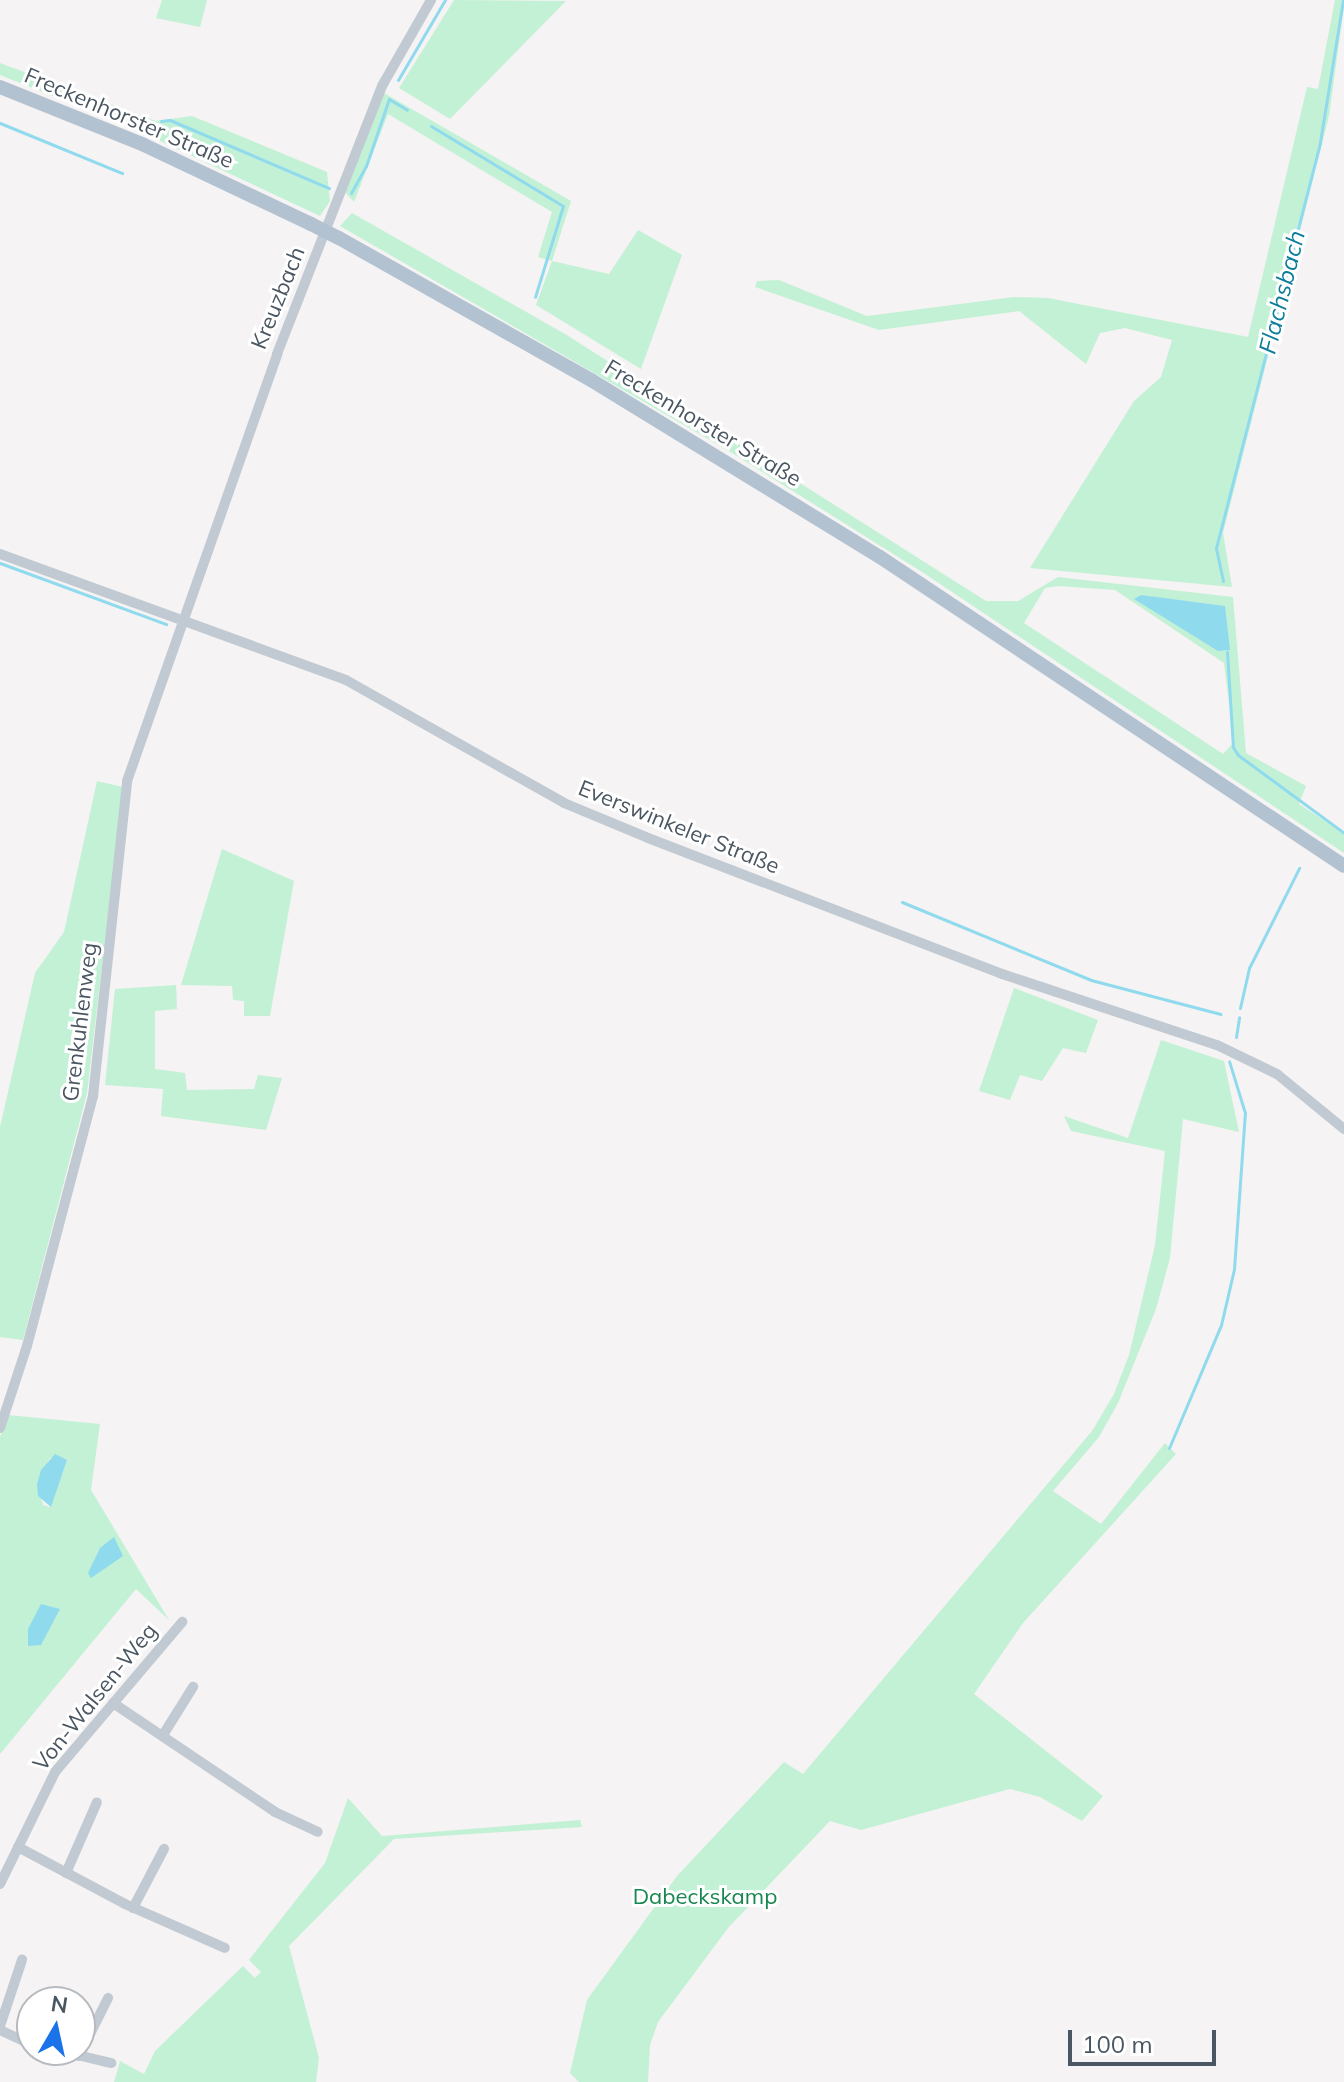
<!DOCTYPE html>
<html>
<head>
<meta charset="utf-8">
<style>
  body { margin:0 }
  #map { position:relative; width:1344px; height:2082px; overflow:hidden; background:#f5f3f3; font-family:Mulish,sans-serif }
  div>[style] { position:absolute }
  .green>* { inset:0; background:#c3f1d5 }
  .water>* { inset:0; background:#90daee }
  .stream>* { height:3px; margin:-1.5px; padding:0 1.5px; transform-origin:1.5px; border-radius:1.5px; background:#90daee }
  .minor>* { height:10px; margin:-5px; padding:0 5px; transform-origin:5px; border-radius:5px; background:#c1cad2 }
  .major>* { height:14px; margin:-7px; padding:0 7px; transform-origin:7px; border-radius:7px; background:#b3c2d1 }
  .major-bridge>* { height:14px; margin:-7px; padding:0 7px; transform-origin:7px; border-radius:7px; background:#b3c2d1 }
  span { translate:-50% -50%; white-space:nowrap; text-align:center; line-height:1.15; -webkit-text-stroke:6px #fff; paint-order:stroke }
  .street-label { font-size:22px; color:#4a5661 }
  .park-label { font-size:22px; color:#17864f }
  .water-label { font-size:24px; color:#0c7c9b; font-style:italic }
  .north { position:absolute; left:16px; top:1986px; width:80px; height:80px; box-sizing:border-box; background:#fff; border:2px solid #b7bbc0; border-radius:50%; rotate:9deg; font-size:22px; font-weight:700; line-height:32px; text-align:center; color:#4a5661 }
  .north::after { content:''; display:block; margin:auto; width:28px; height:36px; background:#1a73e8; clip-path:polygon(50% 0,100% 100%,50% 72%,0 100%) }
  .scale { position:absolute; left:1068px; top:2030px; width:148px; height:36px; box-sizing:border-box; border:4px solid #4a5661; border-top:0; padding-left:10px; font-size:24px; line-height:28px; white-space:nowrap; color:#4a5661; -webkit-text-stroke:6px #fff; paint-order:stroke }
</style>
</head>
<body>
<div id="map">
  <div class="green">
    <i style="clip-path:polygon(162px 0,207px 0,200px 27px,156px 18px)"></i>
    <i style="clip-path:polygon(454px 0,566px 1px,450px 119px,399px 88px)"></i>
    <i style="clip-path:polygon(1335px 0,1344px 0,1344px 6px,1329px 116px,1223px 533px,1232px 587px,1030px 568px,1134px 401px,1161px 377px,1172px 340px,1125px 328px,1100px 333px,1086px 364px,1019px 311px,879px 330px,755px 287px,757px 281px,779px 280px,867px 316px,1014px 297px,1048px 298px,1248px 337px,1307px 87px,1318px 89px)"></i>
    <i style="clip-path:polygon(0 63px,156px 121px,192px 116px,327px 172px,330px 201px,320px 216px,126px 125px,0 75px)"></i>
    <i style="clip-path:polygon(384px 93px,571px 201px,552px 261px,609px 274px,638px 230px,682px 255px,641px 369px,536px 305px,552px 261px,538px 257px,552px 212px,388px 114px,354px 202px,345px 192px)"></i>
    <i style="clip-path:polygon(evenodd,352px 213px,565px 334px,986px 601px,1018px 601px,1058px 577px,1233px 597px,1246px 753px,1306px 786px,1299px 804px,1344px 833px,1344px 853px,922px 572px,729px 451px,340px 226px,352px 213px,1059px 586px,1115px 590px,1224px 663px,1234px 742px,1223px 754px,1024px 623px,1045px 588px,1059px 586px)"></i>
    <i style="clip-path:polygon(97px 781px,123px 787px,87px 1093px,23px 1340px,0 1337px,0 1127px,35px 973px,64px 932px)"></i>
    <i style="clip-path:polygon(222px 849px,294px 881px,270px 1016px,244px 1016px,244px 1001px,233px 1000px,232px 986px,181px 985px)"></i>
    <i style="clip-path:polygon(176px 985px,177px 1009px,155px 1011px,155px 1069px,185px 1073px,187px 1090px,254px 1089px,258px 1075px,282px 1078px,266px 1130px,161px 1116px,163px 1089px,105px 1085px,115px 989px)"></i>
    <i style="clip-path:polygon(1014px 988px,1098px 1020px,1086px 1053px,1063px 1048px,1042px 1081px,1020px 1075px,1010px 1100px,979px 1091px)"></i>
    <i style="clip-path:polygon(1161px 1040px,1224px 1061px,1239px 1132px,1183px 1119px,1170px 1258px,1156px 1309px,1118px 1403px,1099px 1437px,1053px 1491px,1101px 1524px,1165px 1443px,1176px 1454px,1023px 1623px,974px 1694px,1103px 1796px,1082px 1821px,1040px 1797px,1010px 1789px,861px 1830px,830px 1821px,728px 1928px,658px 2022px,650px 2045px,648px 2082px,579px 2082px,570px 2073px,587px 2000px,677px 1876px,784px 1762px,803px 1774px,1092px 1431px,1114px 1394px,1129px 1355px,1155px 1245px,1165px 1151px,1071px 1131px,1064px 1116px,1128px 1138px)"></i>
    <i style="clip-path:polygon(evenodd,8px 1415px,100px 1424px,91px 1490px,169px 1620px,136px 1589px,0 1754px,0 1437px,8px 1415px,50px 1458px,67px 1460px,50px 1507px,43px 1505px,37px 1484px,50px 1458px)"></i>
    <i style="clip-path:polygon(348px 1798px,382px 1836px,580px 1820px,582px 1827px,394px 1839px,289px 1946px,319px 2058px,316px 2082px,114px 2082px,120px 2061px,144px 2074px,155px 2051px,243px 1966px,255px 1978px,261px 1972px,249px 1960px,325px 1863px)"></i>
  </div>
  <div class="water">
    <i style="clip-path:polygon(1141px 595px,1225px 606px,1230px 650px,1218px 651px,1134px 599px)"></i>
    <i style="clip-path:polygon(55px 1454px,67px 1460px,51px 1507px,38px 1496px,37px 1484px,41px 1470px)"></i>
    <i style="clip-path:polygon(114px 1537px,123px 1556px,91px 1578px,88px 1573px,100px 1548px)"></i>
    <i style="clip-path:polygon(41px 1604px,60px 1609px,41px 1645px,28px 1646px,28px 1629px)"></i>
  </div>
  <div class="stream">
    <i style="left:398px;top:80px;width:93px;rotate:-59.6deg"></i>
    <i style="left:161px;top:121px;width:9px;rotate:-6deg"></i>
    <i style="left:170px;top:120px;width:173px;rotate:23.2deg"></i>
    <i style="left:0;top:123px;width:132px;rotate:22.3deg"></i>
    <i style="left:431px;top:126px;width:154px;rotate:31.2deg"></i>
    <i style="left:563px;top:206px;width:95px;rotate:107.1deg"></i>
    <i style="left:351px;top:193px;width:31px;rotate:-61deg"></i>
    <i style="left:366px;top:166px;width:71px;rotate:-71.1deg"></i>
    <i style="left:389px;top:99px;width:21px;rotate:31deg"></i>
    <i style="left:0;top:563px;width:177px;rotate:20.2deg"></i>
    <i style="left:1223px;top:581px;width:34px;rotate:-102deg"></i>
    <i style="left:1216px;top:548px;width:419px;rotate:-75.6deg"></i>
    <i style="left:1320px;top:142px;width:144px;rotate:-80.8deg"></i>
    <i style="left:1227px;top:652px;width:95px;rotate:86.4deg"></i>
    <i style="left:1233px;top:747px;width:9px;rotate:58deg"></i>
    <i style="left:1238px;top:755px;width:132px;rotate:36.3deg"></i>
    <i style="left:902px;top:902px;width:204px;rotate:22.4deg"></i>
    <i style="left:1091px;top:980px;width:134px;rotate:14.7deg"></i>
    <i style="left:1240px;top:1008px;width:41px;rotate:-77.3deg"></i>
    <i style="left:1249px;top:968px;width:112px;rotate:-63.4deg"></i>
    <i style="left:1236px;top:1037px;width:20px;rotate:-81deg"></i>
    <i style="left:1169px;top:1448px;width:134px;rotate:-67.1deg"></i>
    <i style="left:1221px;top:1325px;width:57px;rotate:-76.9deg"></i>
    <i style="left:1234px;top:1269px;width:156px;rotate:-86deg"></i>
    <i style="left:1245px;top:1113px;width:54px;rotate:-107.1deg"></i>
  </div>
  <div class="minor">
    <i style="left:0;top:554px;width:368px;rotate:20deg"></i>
    <i style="left:346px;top:680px;width:250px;rotate:29.4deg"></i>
    <i style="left:564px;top:803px;width:91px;rotate:22.6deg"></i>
    <i style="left:648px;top:838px;width:379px;rotate:21deg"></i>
    <i style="left:1002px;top:974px;width:226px;rotate:18.3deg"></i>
    <i style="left:1217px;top:1045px;width:67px;rotate:25.8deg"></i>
    <i style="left:1277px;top:1074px;width:87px;rotate:39.4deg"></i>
    <i style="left:0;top:1428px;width:86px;rotate:-71.8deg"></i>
    <i style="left:27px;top:1346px;width:259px;rotate:-75.2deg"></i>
    <i style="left:93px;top:1096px;width:317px;rotate:-83.8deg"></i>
    <i style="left:127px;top:781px;width:453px;rotate:-70.6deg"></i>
    <i style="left:277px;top:354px;width:288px;rotate:-68.6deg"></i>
    <i style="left:382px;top:86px;width:99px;rotate:-60.3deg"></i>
    <i style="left:113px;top:1703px;width:195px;rotate:33.9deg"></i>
    <i style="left:275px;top:1812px;width:47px;rotate:24.9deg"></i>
    <i style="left:163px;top:1735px;width:57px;rotate:-58deg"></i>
    <i style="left:18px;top:1847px;width:121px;rotate:28deg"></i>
    <i style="left:125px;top:1904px;width:109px;rotate:23.7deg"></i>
    <i style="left:66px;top:1873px;width:77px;rotate:-66.4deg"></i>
    <i style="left:0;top:1884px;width:125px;rotate:-63.8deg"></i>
    <i style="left:55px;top:1772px;width:197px;rotate:-49.7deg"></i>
    <i style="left:133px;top:1908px;width:67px;rotate:-62.3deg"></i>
    <i style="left:0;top:2026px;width:70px;rotate:-71.6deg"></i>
    <i style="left:0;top:2030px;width:35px;rotate:25deg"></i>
    <i style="left:56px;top:2050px;width:57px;rotate:13.3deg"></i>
    <i style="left:79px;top:2056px;width:65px;rotate:-63.4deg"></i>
  </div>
  <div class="major">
    <i style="left:0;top:87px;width:155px;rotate:21.9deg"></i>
    <i style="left:144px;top:145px;width:185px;rotate:25.3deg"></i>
    <i style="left:339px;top:238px;width:289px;rotate:29.4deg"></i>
    <i style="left:591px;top:380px;width:339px;rotate:31.5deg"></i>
    <i style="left:880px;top:557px;width:557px;rotate:33.66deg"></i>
  </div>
  <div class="major-bridge">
    <i style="left:311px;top:224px;width:31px;rotate:27deg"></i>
  </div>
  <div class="street-label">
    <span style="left:129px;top:118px;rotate:23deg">Freckenhorster Straße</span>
    <span style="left:278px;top:298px;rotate:-68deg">Kreuzbach</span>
    <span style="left:703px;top:423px;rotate:31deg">Freckenhorster Straße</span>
    <span style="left:679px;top:827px;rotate:22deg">Everswinkeler Straße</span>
    <span style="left:80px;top:1022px;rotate:-83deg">Grenkuhlenweg</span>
    <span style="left:95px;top:1697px;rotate:-51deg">Von-Walsen-Weg</span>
  </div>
  <div class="park-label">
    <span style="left:705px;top:1897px">Dabeckskamp</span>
  </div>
  <div class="water-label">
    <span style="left:1282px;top:292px;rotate:-76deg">Flachsbach</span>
  </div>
  <div class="north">N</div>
  <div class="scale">100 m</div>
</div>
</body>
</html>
